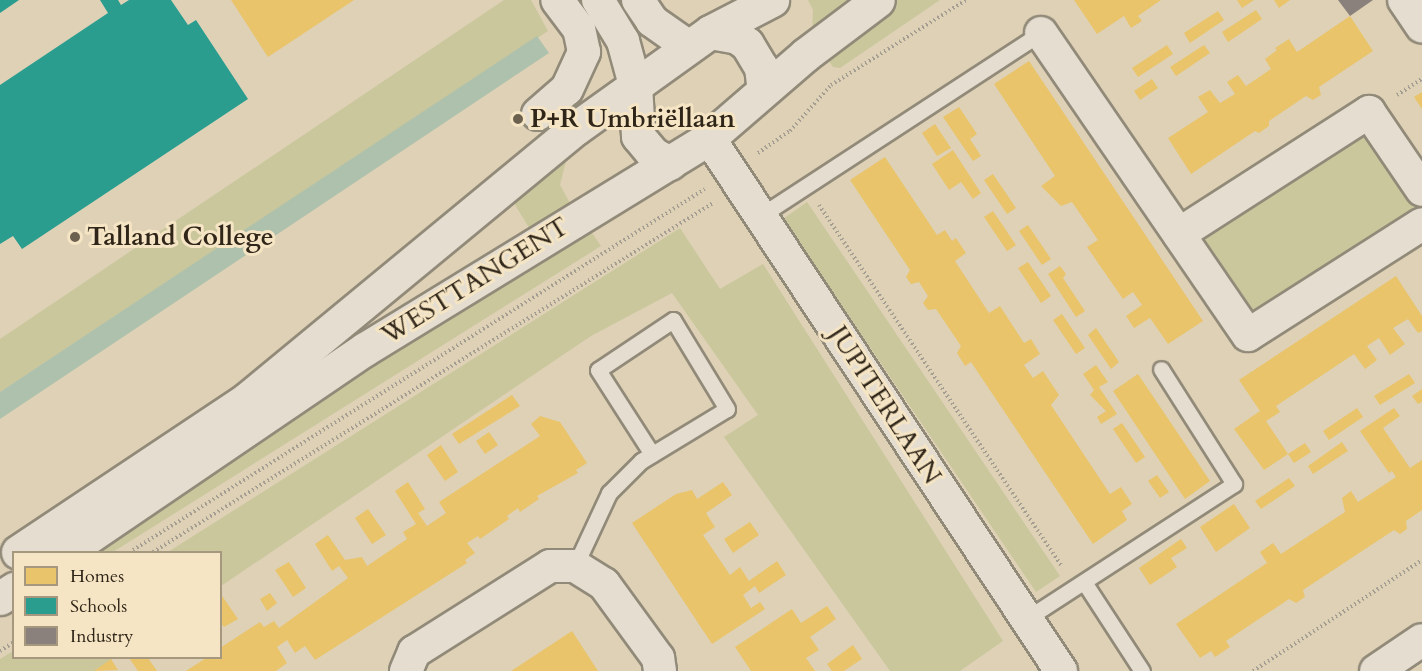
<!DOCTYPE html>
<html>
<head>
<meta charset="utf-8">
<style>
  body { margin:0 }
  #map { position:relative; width:1422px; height:671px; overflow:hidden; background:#ded1b6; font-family:Cardo,serif }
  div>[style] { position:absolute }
  .green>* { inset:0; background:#cac79c }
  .water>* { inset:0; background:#aec1ac }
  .homes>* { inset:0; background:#e9c46a }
  .schools>* { inset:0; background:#2a9d8f }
  .industry>* { inset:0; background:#8a817c }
  .path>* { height:4px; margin-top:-2px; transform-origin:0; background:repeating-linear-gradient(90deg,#a39d92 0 1.5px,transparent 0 4.5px) }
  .roads { filter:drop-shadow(2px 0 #928a79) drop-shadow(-2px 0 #928a79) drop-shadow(0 2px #928a79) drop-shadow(0 -2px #928a79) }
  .lane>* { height:15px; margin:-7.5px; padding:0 7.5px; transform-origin:7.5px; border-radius:7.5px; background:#e4ddd0 }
  .street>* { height:32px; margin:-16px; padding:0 16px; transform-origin:16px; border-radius:16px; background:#e4ddd0 }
  .secondary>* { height:33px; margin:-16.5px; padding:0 16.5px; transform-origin:16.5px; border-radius:16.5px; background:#e4ddd0 }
  .dots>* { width:16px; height:16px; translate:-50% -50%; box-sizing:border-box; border:3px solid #f5e5c4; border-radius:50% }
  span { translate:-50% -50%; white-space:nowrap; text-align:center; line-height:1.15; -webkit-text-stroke:6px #f5e5c4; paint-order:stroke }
  .poi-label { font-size:26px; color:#2f2518; font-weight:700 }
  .left { translate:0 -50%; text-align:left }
  .street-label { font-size:26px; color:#2f2518 }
  .legend { position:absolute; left:12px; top:551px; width:210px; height:108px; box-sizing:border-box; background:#f5e5c4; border:2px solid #a6987f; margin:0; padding:8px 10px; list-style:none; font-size:18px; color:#2f2518 }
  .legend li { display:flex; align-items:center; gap:12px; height:30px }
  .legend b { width:30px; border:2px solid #a6987f }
</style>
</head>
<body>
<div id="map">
  <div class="green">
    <i style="clip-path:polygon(504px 0,531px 0,548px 31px,0 392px,0 339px)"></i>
    <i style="clip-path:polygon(808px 0,855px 0,812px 34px,813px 10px)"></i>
    <i style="clip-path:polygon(885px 0,940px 0,840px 68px,833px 67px,823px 52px)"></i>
    <i style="clip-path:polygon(1369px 112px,1422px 190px,1422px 224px,1248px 335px,1179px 234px)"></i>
    <i style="clip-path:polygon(561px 143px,567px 157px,560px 185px,570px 203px,531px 231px,506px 190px)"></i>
    <i style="clip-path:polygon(807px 202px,1060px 576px,1036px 592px,783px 219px)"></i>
    <i style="clip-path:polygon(586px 224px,601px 246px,113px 552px,86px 552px,393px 344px)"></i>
    <i style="clip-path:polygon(680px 228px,720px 289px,763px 264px,1003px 641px,960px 671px,890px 671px,724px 437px,758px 415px,672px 293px,591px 336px,221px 586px,220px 552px,168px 552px)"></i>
    <i style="clip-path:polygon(13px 651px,14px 658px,114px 658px,94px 671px,0 671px,0 659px)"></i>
  </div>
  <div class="water">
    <i style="clip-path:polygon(537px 36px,549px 53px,0 419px,0 392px)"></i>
  </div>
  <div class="homes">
    <i style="clip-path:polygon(231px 0,354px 0,268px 57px)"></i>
    <i style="clip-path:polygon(1074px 0,1161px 0,1138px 16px,1142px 21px,1131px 28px,1124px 16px,1097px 34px)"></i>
    <i style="clip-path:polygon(1237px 0,1254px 0,1242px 8px)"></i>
    <i style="clip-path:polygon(1274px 0,1290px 0,1279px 8px)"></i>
    <i style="clip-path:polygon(1256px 10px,1262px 19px,1228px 42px,1222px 32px)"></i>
    <i style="clip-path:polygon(1218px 11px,1224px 20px,1190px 43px,1184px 33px)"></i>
    <i style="clip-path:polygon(1350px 16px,1373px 51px,1319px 87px,1321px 95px,1313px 100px,1306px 96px,1269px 121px,1269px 126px,1259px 133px,1255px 131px,1191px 174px,1168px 138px,1208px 112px,1198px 97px,1210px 90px,1220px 103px,1235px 94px,1227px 82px,1238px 75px,1246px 86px,1271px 69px,1265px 59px,1277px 50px,1275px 48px,1289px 39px,1297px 52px)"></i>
    <i style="clip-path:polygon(1167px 45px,1173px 54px,1138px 77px,1132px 68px)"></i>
    <i style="clip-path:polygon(1204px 45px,1210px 53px,1176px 76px,1170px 67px)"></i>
    <i style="clip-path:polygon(1029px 61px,1203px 321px,1168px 344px,1150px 318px,1134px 328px,1126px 316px,1142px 305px,1133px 292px,1123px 299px,1087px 247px,1098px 240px,1072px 202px,1061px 206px,1041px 186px,1055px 176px,994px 84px)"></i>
    <i style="clip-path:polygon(1152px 79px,1158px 88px,1140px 100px,1134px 91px)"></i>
    <i style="clip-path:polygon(1422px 92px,1422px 109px,1414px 97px)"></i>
    <i style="clip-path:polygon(959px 107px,977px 134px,970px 139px,981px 156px,973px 161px,943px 117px)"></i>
    <i style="clip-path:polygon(935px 124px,951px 148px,937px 156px,922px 133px)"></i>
    <i style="clip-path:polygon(953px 150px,981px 193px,973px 199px,961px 182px,949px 190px,932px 164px)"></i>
    <i style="clip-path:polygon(885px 157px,937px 235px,945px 230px,952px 241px,956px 238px,966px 253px,955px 261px,989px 313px,1000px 306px,1024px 343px,1031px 339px,1040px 354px,1024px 365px,1033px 378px,1043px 371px,1059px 395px,1051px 405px,1110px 494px,1121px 487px,1132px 504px,1122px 511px,1127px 520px,1093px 544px,971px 362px,965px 366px,957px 353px,961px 346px,936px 309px,928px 310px,923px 303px,928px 296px,919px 282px,911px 284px,906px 277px,910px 270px,850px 180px)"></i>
    <i style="clip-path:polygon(993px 174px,1016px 208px,1007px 214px,984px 180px)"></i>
    <i style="clip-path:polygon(993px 211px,1016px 245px,1007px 251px,984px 217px)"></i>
    <i style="clip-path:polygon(1028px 225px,1051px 259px,1042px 265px,1019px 231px)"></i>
    <i style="clip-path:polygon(1028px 262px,1051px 296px,1041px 303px,1018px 268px)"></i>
    <i style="clip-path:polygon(1060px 266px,1066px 274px,1063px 278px,1085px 311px,1076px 317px,1048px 274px)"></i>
    <i style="clip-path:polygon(1396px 276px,1422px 316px,1422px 331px,1418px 333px,1408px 319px,1393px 328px,1405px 344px,1390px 355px,1379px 338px,1367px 346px,1377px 360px,1365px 369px,1354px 354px,1276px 406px,1280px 412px,1266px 421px,1288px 454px,1264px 470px,1234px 429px,1260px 411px,1239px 380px)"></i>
    <i style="clip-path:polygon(1062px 314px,1085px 348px,1076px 354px,1053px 320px)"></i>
    <i style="clip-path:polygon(1096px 328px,1119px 362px,1111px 369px,1088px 335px)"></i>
    <i style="clip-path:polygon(1096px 365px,1108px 382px,1099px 387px,1117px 414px,1101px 424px,1097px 417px,1106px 411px,1090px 395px,1094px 390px,1083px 374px)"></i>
    <i style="clip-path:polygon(1138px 374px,1210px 481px,1185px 499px,1113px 391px)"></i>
    <i style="clip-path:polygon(1409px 374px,1415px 383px,1380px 405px,1374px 396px)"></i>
    <i style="clip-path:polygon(1422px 389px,1422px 402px,1418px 404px,1412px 396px)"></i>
    <i style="clip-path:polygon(512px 395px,520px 406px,459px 444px,452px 434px)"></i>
    <i style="clip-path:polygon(1357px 408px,1363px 417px,1329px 440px,1323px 431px)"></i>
    <i style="clip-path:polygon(1394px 408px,1400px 416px,1383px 428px,1410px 468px,1422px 460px,1422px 510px,1406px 521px,1407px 529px,1400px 534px,1394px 530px,1303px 590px,1305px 597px,1296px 603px,1289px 599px,1226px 641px,1230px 647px,1215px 657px,1211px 651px,1200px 658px,1176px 624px,1267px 563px,1260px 552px,1273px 543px,1281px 554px,1345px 512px,1342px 498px,1351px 491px,1358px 502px,1396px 477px,1392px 471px,1389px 473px,1360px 431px)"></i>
    <i style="clip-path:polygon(540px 416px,560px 422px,587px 463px,576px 470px,578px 473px,537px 496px,539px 499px,520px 512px,518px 508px,507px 516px,509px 519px,480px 539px,478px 536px,467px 543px,475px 553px,465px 560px,467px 563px,315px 660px,305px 646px,295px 653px,287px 640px,277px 647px,287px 663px,276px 671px,186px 671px,206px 658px,220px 658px,220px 648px,260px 622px,264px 627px,274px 621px,279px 628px,348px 578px,339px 566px,332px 571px,315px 544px,328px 535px,345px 560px,362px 557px,367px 566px,407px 539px,403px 532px,416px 524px,395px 491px,408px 482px,425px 509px,418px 513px,427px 526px,446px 513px,439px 502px,540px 436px,531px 424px)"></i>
    <i style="clip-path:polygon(1122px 423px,1145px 457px,1136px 463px,1113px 429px)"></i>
    <i style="clip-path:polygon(489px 432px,498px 445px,485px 454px,476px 441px)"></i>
    <i style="clip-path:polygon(1342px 442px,1348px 451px,1313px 474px,1308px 466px)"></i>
    <i style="clip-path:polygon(1305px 443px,1311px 452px,1294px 463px,1288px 454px)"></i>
    <i style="clip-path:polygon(441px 445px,458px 472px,445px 481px,427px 455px)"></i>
    <i style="clip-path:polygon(1157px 475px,1169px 492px,1160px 498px,1148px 481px)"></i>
    <i style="clip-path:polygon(1289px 478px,1295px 486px,1261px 509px,1255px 501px)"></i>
    <i style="clip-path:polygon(723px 482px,732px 495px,706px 513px,715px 527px,703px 535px,730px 575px,740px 567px,749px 581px,777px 561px,786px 575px,759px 593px,755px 586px,743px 595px,751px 608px,760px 602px,765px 609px,712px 644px,632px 523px,676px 494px,692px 490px,697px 499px)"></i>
    <i style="clip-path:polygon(1234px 504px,1250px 528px,1216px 552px,1200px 527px)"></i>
    <i style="clip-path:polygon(368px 509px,386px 535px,372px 544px,355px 518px)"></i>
    <i style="clip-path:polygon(750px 522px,759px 535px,733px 553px,724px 539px)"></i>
    <i style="clip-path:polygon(1181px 539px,1187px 548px,1171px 558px,1177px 567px,1150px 585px,1139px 568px)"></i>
    <i style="clip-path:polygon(289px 562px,306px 588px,293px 597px,275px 570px)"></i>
    <i style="clip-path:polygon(220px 593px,238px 619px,224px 627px,220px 622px)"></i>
    <i style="clip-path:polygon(270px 593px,277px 603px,267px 611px,260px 599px)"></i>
    <i style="clip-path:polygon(827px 606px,836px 619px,810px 637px,819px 650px,806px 658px,815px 671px,751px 671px,735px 647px,792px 609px,801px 623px)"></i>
    <i style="clip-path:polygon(572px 631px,598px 671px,511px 671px,531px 658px)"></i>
    <i style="clip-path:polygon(853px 645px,862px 659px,844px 671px,832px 671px,827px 664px)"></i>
    <i style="clip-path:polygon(129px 658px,148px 658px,157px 671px,138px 671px)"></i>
    <i style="clip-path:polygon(111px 659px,118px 670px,94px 671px)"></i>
  </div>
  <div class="schools">
    <i style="clip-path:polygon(0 0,19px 0,0 13px)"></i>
    <i style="clip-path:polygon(100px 0,118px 0,121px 5px,129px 0,171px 0,188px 25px,196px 20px,248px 99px,22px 249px,13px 236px,0 244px,0 85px,108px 13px)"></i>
  </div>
  <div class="industry">
    <i style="clip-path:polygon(1338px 0,1373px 0,1350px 16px)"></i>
  </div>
  <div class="path">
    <i style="left:1397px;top:95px;width:30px;rotate:-33deg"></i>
    <i style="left:758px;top:153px;width:39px;rotate:-35deg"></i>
    <i style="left:790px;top:131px;width:62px;rotate:-48.3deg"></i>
    <i style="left:831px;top:85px;width:160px;rotate:-32.2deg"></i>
    <i style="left:819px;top:205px;width:436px;rotate:56.1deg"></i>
    <i style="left:133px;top:550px;width:676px;rotate:-32.26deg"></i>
    <i style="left:153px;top:552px;width:660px;rotate:-31.93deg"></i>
    <i style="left:0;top:651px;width:17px;rotate:-33deg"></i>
    <i style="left:1253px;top:671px;width:202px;rotate:-33.3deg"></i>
  </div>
  <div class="roads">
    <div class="lane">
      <i style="left:760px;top:216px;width:335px;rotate:-33.1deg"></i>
      <i style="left:575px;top:566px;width:81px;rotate:-65deg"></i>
      <i style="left:609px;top:493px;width:45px;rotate:-45deg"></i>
      <i style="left:641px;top:461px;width:100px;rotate:-31.2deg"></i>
      <i style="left:727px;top:409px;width:104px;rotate:-121.2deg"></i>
      <i style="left:673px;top:320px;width:90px;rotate:146.3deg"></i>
      <i style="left:598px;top:370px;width:100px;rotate:57.3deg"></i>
      <i style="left:1084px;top:582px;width:106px;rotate:56.9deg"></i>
      <i style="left:1026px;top:619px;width:248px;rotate:-33deg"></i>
      <i style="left:1234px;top:484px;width:136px;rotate:-122.4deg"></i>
    </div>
    <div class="street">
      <i style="left:598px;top:0;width:48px;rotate:58.6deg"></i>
      <i style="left:623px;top:41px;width:46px;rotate:74.7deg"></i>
      <i style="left:638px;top:0;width:25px;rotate:56deg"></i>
      <i style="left:652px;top:21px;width:45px;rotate:35.1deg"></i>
      <i style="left:1404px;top:0;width:32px;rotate:56deg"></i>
      <i style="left:1041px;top:33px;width:366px;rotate:55.6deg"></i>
      <i style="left:1248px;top:335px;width:206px;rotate:-32.5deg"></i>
      <i style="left:538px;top:114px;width:38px;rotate:-41deg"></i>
      <i style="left:567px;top:89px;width:41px;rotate:-65.3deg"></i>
      <i style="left:584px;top:52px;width:24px;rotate:-102deg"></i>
      <i style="left:579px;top:29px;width:36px;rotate:-127deg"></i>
      <i style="left:709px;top:138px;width:639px;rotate:56.56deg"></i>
      <i style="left:1179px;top:234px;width:226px;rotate:-32.7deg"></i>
      <i style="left:1369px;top:112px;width:94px;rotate:55.8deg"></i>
      <i style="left:406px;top:671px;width:21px;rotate:-67deg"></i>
      <i style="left:414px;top:652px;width:161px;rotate:-32.3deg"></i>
      <i style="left:550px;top:566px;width:25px"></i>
      <i style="left:575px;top:566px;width:34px;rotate:32deg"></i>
      <i style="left:604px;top:584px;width:92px;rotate:53.9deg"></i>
      <i style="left:658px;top:658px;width:13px;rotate:81deg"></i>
      <i style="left:1376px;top:671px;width:55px;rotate:-34deg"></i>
    </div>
    <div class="secondary">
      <i style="left:710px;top:32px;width:27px;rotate:10deg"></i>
      <i style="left:737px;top:37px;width:12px;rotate:35deg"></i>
      <i style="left:747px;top:44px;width:27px;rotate:59deg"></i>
      <i style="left:761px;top:67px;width:23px;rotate:83deg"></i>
      <i style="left:635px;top:85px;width:51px;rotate:86.6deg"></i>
      <i style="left:638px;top:136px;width:23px;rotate:50deg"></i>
      <i style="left:653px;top:154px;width:19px;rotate:28deg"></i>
      <i style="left:18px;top:552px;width:275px;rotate:-33.7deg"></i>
      <i style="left:247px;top:399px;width:426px;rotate:-39.5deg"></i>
      <i style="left:576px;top:128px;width:165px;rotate:-35.6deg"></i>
      <i style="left:710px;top:32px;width:70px;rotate:-27.3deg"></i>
      <i style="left:66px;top:552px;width:361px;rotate:-34.2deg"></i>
      <i style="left:365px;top:349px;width:404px;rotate:-31.5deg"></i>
      <i style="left:709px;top:138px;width:127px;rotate:-40.8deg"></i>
      <i style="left:805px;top:55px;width:91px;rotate:-37deg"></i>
      <i style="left:0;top:598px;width:17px;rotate:-33deg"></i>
    </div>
  </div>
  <div class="dots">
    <i style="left:518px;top:119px;background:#6c614f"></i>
    <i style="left:75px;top:237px;background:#6c614f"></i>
  </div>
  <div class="poi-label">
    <span class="left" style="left:530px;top:119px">P+R Umbriëllaan</span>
    <span class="left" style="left:87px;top:237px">Talland College</span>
  </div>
  <div class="street-label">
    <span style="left:475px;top:281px;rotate:-32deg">WESTTANGENT</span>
    <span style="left:885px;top:405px;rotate:57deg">JUPITERLAAN</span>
  </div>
  <ul class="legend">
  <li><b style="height:16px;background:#e9c46a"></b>Homes</li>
  <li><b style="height:16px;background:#2a9d8f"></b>Schools</li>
  <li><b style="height:16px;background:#8a817c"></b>Industry</li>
  </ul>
</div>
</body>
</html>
